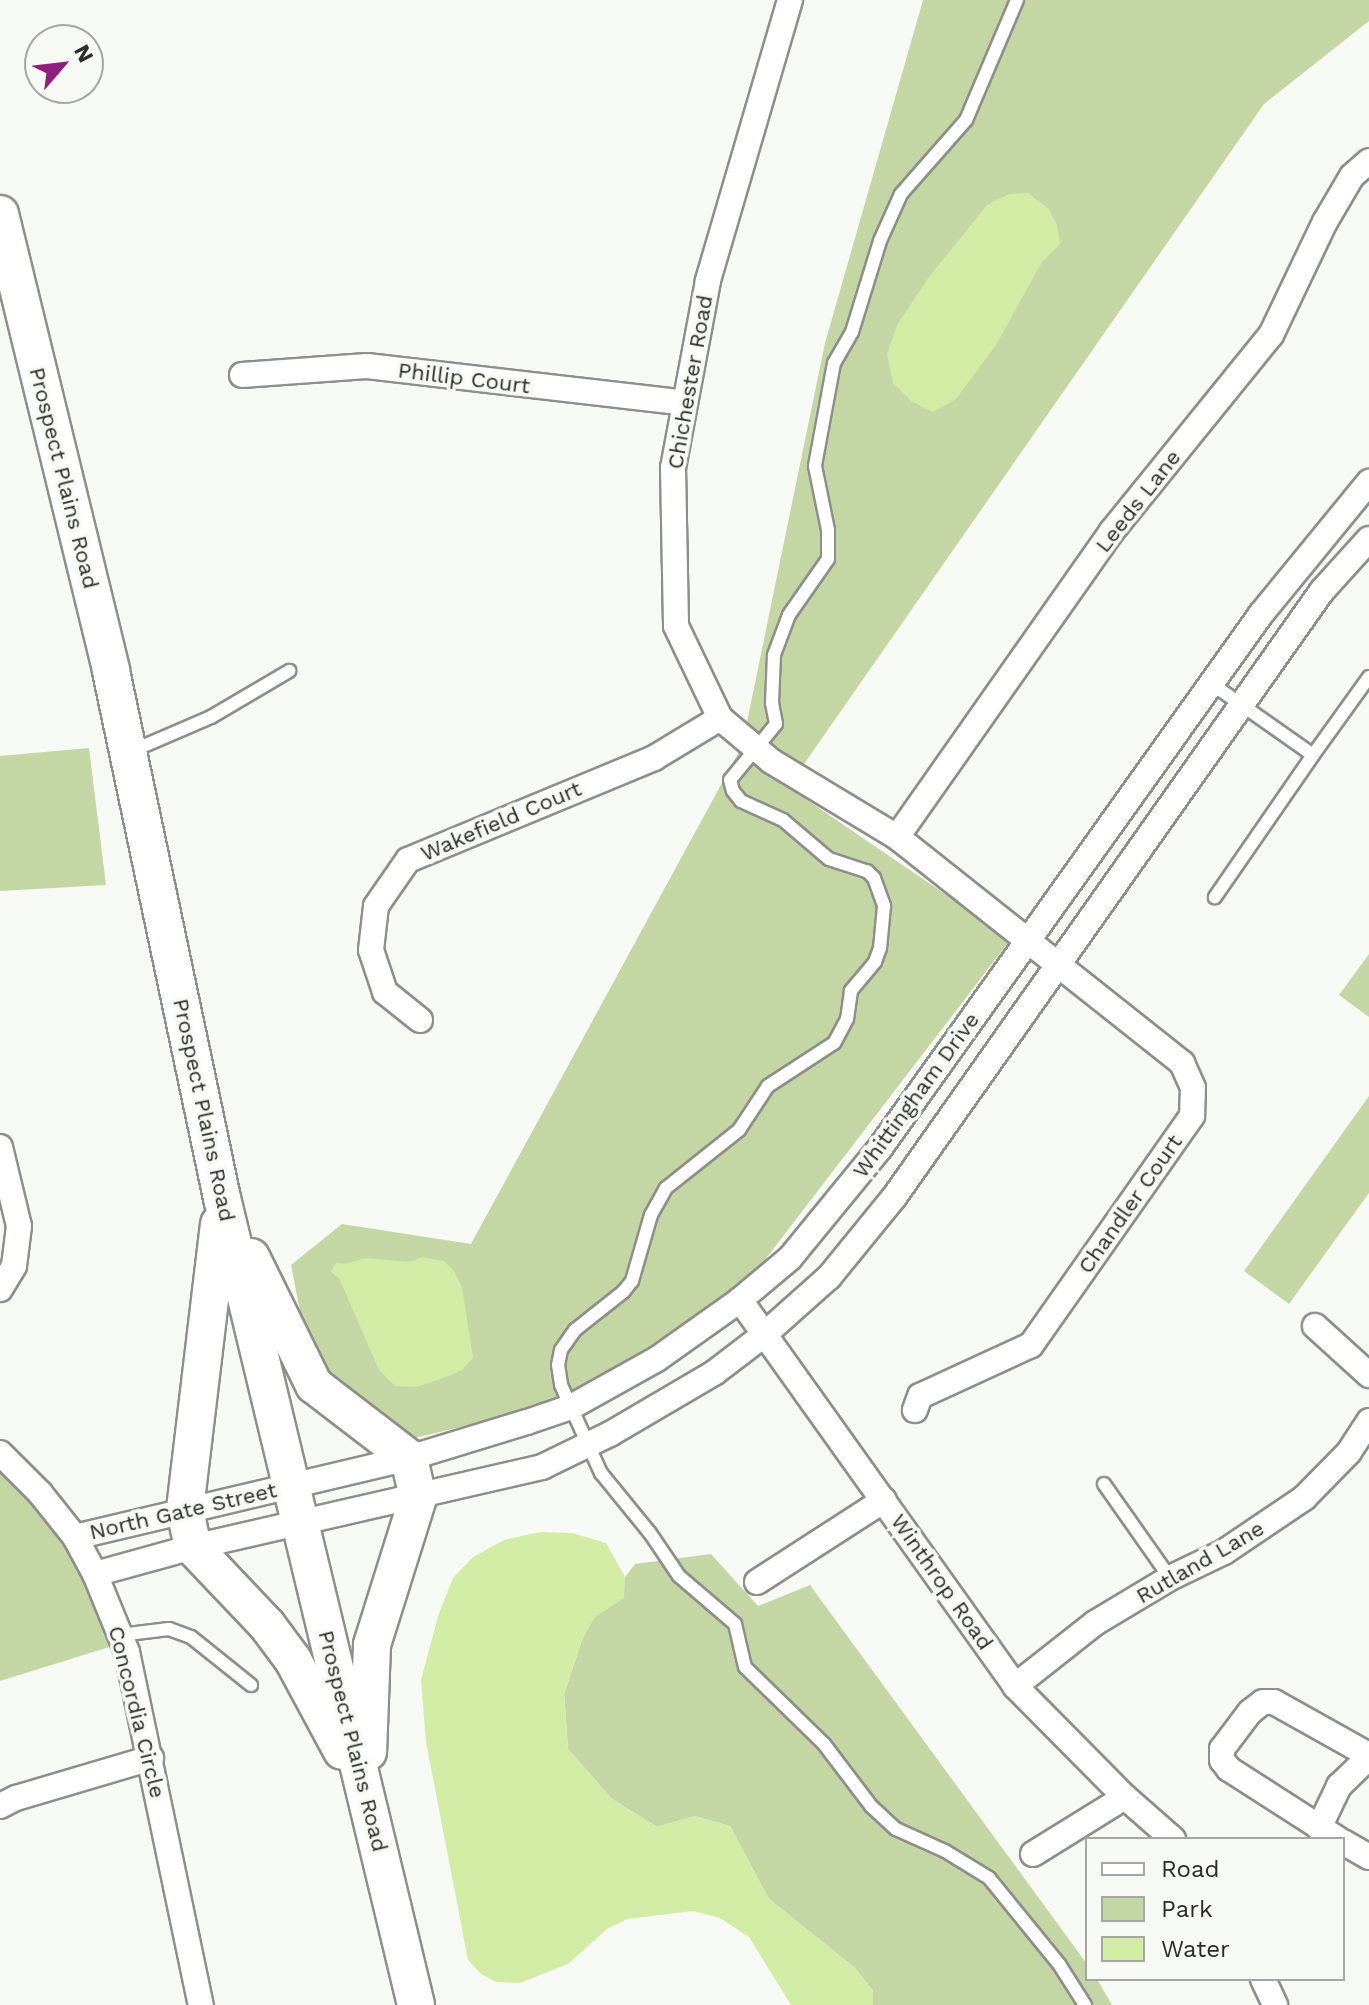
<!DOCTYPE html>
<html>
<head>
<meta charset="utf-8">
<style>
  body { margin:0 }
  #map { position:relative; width:1369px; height:2005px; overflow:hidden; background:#f7f9f4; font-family:"Work Sans",sans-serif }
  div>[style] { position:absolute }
  .green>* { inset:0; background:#c5d6a5 }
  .water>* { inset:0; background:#d2eba5 }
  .roads { filter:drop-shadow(2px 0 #8d8f8a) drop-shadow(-2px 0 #8d8f8a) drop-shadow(0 2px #8d8f8a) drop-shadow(0 -2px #8d8f8a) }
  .lane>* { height:12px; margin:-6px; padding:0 6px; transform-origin:6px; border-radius:6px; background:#fff }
  .street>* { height:24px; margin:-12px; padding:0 12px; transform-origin:12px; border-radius:12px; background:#fff }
  .secondary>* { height:36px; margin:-18px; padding:0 18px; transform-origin:18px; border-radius:18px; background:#fff }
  span { translate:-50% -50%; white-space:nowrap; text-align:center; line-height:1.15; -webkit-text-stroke:7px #f7f9f4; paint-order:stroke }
  .street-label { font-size:22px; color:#2c2c2a }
  .legend { position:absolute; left:1085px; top:1837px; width:260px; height:144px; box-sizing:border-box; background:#f7f9f4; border:2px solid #a6a7a3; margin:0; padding:10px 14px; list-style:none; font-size:24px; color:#2c2c2a }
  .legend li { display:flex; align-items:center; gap:16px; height:40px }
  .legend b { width:40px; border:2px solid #a6a7a3 }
  .north { position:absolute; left:24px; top:24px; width:80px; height:80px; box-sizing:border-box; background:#f7f9f4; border:2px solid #a6a7a3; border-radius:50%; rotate:62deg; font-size:22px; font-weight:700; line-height:32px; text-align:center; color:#2c2c2a }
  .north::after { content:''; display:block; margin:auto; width:28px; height:36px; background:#911d7c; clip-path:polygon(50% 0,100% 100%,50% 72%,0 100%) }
</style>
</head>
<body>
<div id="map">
  <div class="green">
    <i style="clip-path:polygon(923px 0,1369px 0,1369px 21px,1264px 104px,788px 787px,1011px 939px,745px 1286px,560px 1403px,390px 1444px,314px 1383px,291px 1265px,342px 1224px,471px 1244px,742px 746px,825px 343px)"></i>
    <i style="clip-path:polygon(89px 748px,106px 885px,0 891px,0 756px)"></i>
    <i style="clip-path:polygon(1369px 954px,1369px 1017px,1339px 995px)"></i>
    <i style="clip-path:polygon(1369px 1096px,1369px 1193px,1289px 1304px,1244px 1271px)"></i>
    <i style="clip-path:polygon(0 1464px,49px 1508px,119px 1644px,0 1681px)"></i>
    <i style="clip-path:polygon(711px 1554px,758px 1606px,810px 1585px,1087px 1964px,1087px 1979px,1097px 1979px,1112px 2005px,873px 2005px,873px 1991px,855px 1968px,769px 1899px,730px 1826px,695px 1816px,657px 1827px,612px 1799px,568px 1749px,564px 1694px,582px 1640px,594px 1617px,623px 1598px,625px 1577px,635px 1564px)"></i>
  </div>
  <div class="water">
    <i style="clip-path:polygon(1028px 193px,1049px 209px,1057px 225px,1060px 244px,1042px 262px,996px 345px,956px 399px,933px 412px,911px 401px,893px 383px,887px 354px,897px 325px,929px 277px,987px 205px,1009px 194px)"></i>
    <i style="clip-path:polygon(422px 1257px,444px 1261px,454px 1271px,462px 1287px,473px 1358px,462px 1370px,443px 1378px,417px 1387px,395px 1386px,379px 1370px,339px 1278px,331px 1272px,336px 1263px,346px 1264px,366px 1258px,410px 1262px)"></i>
    <i style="clip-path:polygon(540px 1532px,572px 1533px,606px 1543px,625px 1577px,624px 1598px,595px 1617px,582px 1640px,564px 1694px,568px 1749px,612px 1799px,657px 1827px,695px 1816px,730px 1826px,769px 1899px,855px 1968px,873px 1991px,873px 2005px,791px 2005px,749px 1937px,720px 1918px,693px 1911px,627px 1919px,607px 1929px,568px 1964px,520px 1983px,496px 1982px,481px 1974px,468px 1960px,426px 1742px,421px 1680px,439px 1613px,453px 1578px,473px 1557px,504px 1540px)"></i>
  </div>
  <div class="roads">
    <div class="lane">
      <i style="left:1017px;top:0;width:130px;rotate:113deg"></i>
      <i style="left:966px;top:120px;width:98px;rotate:131.3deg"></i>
      <i style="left:901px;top:194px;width:51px;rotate:114.1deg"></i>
      <i style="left:880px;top:241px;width:95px;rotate:107.1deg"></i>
      <i style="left:852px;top:332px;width:36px;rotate:120deg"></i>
      <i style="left:834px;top:363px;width:105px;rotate:100.5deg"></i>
      <i style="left:815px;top:466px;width:65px;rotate:78.5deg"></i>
      <i style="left:828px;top:530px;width:29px;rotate:90deg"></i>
      <i style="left:828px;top:559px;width:68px;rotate:124.9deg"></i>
      <i style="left:789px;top:615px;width:43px;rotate:110.6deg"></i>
      <i style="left:774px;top:655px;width:48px;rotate:92.4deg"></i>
      <i style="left:772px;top:703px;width:21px;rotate:79deg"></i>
      <i style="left:776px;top:724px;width:72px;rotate:129.4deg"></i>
      <i style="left:730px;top:780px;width:11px;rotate:75deg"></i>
      <i style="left:733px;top:791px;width:13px;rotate:51deg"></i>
      <i style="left:741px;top:801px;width:46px;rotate:24.3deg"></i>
      <i style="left:783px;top:820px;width:60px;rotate:40.3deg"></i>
      <i style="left:829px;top:859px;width:40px;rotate:18deg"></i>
      <i style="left:867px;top:871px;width:10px;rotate:45deg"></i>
      <i style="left:874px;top:878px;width:30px;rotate:70deg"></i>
      <i style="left:884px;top:906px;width:42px;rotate:95.4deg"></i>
      <i style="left:880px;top:948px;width:15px;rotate:110deg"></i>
      <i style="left:875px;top:962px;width:38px;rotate:130deg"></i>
      <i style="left:851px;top:991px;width:28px;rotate:98deg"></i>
      <i style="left:847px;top:1019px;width:27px;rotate:118deg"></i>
      <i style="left:834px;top:1043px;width:79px;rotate:146.9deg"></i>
      <i style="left:768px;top:1086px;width:53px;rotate:123.4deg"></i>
      <i style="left:739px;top:1130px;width:93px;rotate:141.5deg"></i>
      <i style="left:666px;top:1188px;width:31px;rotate:119deg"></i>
      <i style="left:651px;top:1215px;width:69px;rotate:106.1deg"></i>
      <i style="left:632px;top:1281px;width:14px;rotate:129deg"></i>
      <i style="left:623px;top:1292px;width:61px;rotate:141.6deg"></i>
      <i style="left:575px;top:1330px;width:24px;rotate:125deg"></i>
      <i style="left:561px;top:1350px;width:15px;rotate:101deg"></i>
      <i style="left:558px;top:1365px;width:20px;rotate:81deg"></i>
      <i style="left:561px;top:1385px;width:97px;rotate:65.6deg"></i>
      <i style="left:601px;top:1473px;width:77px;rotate:50.8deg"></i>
      <i style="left:650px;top:1533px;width:52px;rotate:56deg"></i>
      <i style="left:679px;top:1576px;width:74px;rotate:40.6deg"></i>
      <i style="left:735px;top:1624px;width:44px;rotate:76.9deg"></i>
      <i style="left:745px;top:1667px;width:110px;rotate:44.3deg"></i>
      <i style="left:824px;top:1744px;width:78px;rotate:52.8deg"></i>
      <i style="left:871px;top:1806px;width:34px;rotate:43deg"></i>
      <i style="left:896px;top:1829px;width:54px;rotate:24.2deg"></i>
      <i style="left:945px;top:1851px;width:52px;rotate:31.5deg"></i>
      <i style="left:989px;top:1878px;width:111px;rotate:50.9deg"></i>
      <i style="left:1059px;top:1964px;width:49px;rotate:57.6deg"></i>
      <i style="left:1212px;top:684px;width:123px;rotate:35.1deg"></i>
      <i style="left:1313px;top:755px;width:173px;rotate:124.6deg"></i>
      <i style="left:132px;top:751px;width:86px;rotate:-23.3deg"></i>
      <i style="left:211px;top:717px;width:91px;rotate:-30.5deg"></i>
      <i style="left:1313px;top:755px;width:96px;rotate:-54.3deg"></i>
      <i style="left:1104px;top:1484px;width:115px;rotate:54.9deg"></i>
      <i style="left:120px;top:1635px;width:49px;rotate:-7deg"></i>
      <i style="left:169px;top:1629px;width:23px;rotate:20deg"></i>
      <i style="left:191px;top:1637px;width:77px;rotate:38.7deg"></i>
    </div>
    <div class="street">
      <i style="left:790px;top:0;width:293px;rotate:106.3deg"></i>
      <i style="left:708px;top:281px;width:190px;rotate:100.6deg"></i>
      <i style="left:673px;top:468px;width:158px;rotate:88.9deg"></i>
      <i style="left:676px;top:626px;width:102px;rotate:64.4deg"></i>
      <i style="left:720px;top:718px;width:67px;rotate:40.1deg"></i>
      <i style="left:771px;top:761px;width:147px;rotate:31.1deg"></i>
      <i style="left:897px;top:837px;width:364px;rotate:38.4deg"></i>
      <i style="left:1182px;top:1063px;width:27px;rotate:66deg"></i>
      <i style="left:1193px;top:1088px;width:28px;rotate:92deg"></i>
      <i style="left:1192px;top:1116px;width:280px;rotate:125.1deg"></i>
      <i style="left:1031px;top:1345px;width:122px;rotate:155.3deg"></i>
      <i style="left:920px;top:1396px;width:15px;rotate:110deg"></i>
      <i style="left:242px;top:375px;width:125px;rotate:-4.1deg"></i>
      <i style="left:367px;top:366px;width:320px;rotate:6.6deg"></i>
      <i style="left:897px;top:837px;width:374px;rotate:-54.9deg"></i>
      <i style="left:1112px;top:531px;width:252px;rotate:-51deg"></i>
      <i style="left:1271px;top:335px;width:125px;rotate:-64.5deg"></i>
      <i style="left:1325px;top:222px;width:53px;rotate:-59.6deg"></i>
      <i style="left:1352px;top:176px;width:23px;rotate:-41deg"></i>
      <i style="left:420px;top:1020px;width:45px;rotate:-141.3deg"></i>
      <i style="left:385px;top:992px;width:44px;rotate:-108.4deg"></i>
      <i style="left:371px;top:950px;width:44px;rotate:-83.5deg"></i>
      <i style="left:376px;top:906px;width:56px;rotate:-55.2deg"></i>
      <i style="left:408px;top:860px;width:266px;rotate:-22.5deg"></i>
      <i style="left:654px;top:758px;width:77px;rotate:-31.2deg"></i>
      <i style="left:0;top:1147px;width:81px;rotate:76.5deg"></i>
      <i style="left:19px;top:1226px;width:40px;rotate:97.1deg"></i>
      <i style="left:14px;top:1266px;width:27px;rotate:121deg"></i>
      <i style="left:740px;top:1300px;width:474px;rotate:54.5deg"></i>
      <i style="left:1015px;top:1686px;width:156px;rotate:45.3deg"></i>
      <i style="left:1125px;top:1797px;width:64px;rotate:41.2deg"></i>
      <i style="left:1315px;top:1326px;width:73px;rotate:42.2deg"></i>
      <i style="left:0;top:1453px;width:57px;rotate:45deg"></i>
      <i style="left:40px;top:1493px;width:56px;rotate:51.5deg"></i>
      <i style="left:75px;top:1537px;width:42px;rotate:61.6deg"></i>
      <i style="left:95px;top:1574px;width:84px;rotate:67.7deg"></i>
      <i style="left:127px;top:1652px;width:361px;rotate:78.2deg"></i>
      <i style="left:75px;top:1537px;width:343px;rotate:-13.3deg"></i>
      <i style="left:409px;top:1458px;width:123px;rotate:-17deg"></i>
      <i style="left:527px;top:1422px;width:46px;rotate:-18.8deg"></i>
      <i style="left:571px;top:1407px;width:98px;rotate:-29.2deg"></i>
      <i style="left:657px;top:1359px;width:102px;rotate:-35.4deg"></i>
      <i style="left:740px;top:1300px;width:65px;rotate:-40deg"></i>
      <i style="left:790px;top:1258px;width:142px;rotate:-50.7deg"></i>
      <i style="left:880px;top:1148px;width:656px;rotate:-54.49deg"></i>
      <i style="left:1261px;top:614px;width:171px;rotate:-50.7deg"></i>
      <i style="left:95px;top:1574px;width:102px;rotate:-15.4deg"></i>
      <i style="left:193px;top:1547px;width:358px;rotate:-12.9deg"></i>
      <i style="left:542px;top:1467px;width:76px;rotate:-25.9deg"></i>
      <i style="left:610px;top:1434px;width:121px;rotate:-30.4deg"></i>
      <i style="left:714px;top:1373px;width:64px;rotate:-37.4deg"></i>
      <i style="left:765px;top:1334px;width:86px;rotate:-41.7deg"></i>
      <i style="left:829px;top:1277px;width:104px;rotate:-50.8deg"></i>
      <i style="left:895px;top:1196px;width:741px;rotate:-54.79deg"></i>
      <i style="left:1322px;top:591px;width:70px;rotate:-47.9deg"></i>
      <i style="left:757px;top:1582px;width:151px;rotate:-32.8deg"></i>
      <i style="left:1015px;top:1686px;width:102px;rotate:-38.2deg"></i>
      <i style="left:1095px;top:1623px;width:87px;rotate:-31deg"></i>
      <i style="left:1170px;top:1578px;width:60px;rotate:-25.7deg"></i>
      <i style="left:1224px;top:1552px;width:97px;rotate:-34deg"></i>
      <i style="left:1304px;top:1498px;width:64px;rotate:-45.6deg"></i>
      <i style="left:1349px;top:1452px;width:37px;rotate:-57deg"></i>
      <i style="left:0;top:1806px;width:18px;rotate:-27deg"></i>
      <i style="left:16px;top:1798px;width:141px;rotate:-16.5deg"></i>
      <i style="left:1319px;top:1828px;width:47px;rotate:-64.5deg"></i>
      <i style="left:1339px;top:1786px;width:42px;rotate:-44deg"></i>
      <i style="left:1338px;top:1839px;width:130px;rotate:-147.3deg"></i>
      <i style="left:1229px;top:1769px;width:11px;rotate:-128deg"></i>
      <i style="left:1222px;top:1760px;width:11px;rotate:-90deg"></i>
      <i style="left:1222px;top:1749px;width:46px;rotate:-52.9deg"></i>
      <i style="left:1250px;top:1712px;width:16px;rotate:-38deg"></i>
      <i style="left:1263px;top:1702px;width:11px"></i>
      <i style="left:1274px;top:1702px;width:109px;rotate:29.2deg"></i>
      <i style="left:1343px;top:1842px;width:30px;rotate:30deg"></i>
      <i style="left:1033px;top:1854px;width:108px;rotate:-31.8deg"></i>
      <i style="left:1263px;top:1979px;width:29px;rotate:65deg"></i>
    </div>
    <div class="secondary">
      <i style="left:0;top:214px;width:470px;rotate:76.3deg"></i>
      <i style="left:111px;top:671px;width:539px;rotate:78.11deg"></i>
      <i style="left:222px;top:1198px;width:830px;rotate:76.48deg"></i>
      <i style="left:219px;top:1224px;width:288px;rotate:96.8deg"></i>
      <i style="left:185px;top:1510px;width:38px;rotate:78deg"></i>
      <i style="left:193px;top:1547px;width:108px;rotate:46.5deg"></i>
      <i style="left:267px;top:1625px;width:44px;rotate:53.4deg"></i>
      <i style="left:293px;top:1660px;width:103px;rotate:61.7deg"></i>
      <i style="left:251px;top:1257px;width:143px;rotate:63.8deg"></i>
      <i style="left:314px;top:1385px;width:120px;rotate:37.5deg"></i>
      <i style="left:409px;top:1458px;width:41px;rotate:77.3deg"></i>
      <i style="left:418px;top:1498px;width:154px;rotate:107.4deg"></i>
      <i style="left:372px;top:1645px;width:107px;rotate:92.1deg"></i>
    </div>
  </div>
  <div class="street-label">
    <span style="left:464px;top:378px;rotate:7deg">Phillip Court</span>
    <span style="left:690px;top:382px;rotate:-80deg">Chichester Road</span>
    <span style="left:64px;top:478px;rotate:76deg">Prospect Plains Road</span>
    <span style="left:1138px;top:501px;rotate:-52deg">Leeds Lane</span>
    <span style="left:501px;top:821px;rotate:-23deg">Wakefield Court</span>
    <span style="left:916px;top:1095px;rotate:-54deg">Whittingham Drive</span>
    <span style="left:204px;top:1110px;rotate:78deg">Prospect Plains Road</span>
    <span style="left:1130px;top:1204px;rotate:-55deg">Chandler Court</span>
    <span style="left:183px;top:1511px;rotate:-13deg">North Gate Street</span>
    <span style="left:1200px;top:1562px;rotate:-30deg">Rutland Lane</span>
    <span style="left:942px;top:1582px;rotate:55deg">Winthrop Road</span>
    <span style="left:137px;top:1712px;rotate:76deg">Concordia Circle</span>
    <span style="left:353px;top:1741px;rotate:76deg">Prospect Plains Road</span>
  </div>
  <ul class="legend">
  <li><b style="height:10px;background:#fff"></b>Road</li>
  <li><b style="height:22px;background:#c5d6a5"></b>Park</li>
  <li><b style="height:22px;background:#d2eba5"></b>Water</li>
  </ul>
  <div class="north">N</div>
</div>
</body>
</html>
